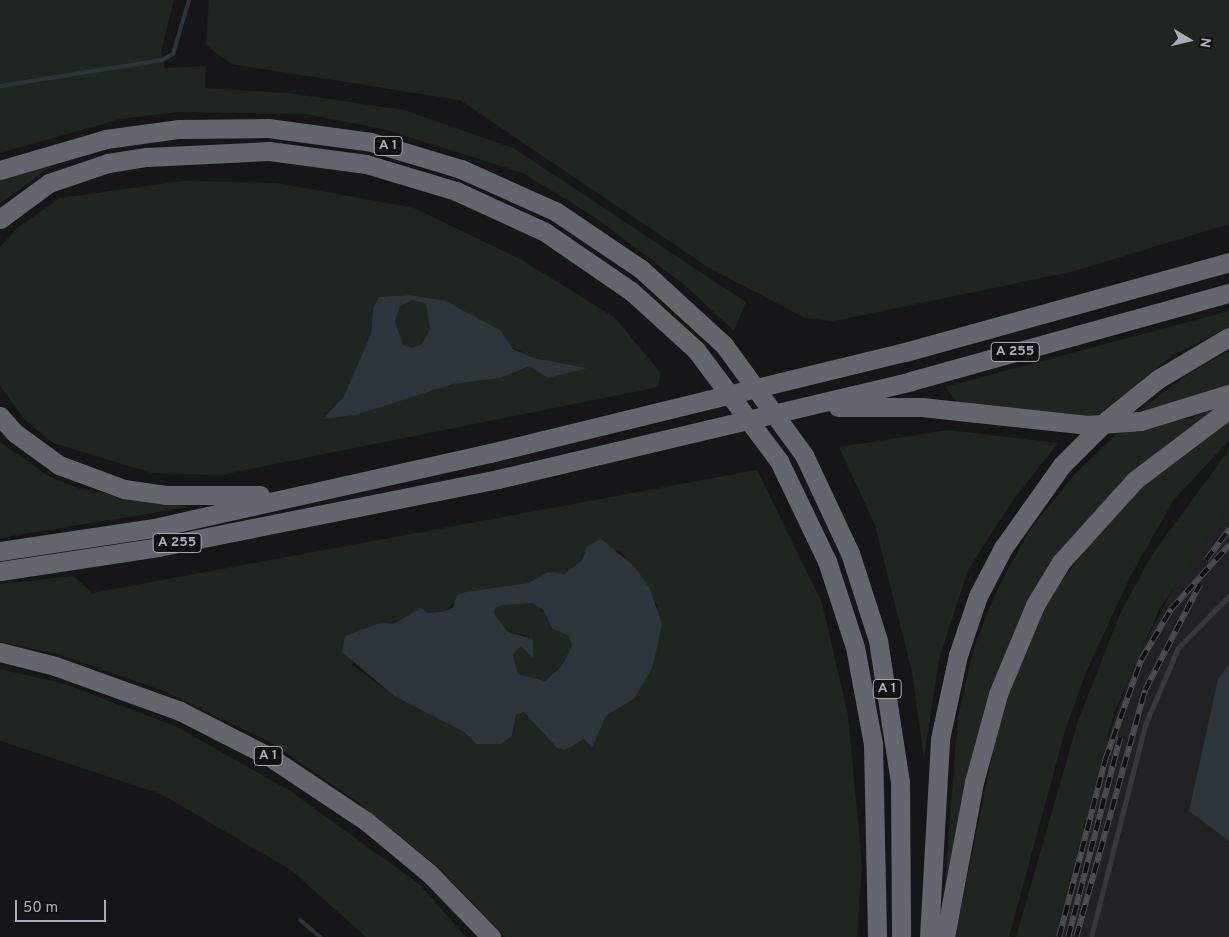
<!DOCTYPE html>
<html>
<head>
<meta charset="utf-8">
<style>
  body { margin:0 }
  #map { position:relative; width:1229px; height:937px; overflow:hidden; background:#161618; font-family:Overpass,sans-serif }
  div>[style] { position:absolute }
  .built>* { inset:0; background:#222225 }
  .green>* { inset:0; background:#1e261f }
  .water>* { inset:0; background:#2c353c }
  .stream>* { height:4px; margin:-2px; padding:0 2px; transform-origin:2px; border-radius:2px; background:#2c353c }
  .lane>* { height:5px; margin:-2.5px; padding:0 2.5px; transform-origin:2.5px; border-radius:2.5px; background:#37383d }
  .highway>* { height:19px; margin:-9.5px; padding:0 9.5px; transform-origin:9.5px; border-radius:9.5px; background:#63666e }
  .rail>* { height:5.5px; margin-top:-2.75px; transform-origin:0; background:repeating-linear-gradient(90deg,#111113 0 11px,#4a4c52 0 22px); box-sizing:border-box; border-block:1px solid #4a4c52 }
  .highway-bridge>* { height:19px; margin:-9.5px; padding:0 9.5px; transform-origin:9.5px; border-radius:9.5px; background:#63666e }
  span { translate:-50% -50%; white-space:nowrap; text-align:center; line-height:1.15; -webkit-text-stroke:4px #111113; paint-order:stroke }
  .shield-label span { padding:1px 4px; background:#111113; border:1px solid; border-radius:4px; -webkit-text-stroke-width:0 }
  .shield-label { font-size:14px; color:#a8adb8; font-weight:700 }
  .north { position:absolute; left:1164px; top:15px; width:50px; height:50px; -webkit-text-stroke:4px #111113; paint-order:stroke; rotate:99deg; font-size:14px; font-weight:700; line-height:20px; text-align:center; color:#a8adb8 }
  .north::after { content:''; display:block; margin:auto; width:18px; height:22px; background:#a8adb8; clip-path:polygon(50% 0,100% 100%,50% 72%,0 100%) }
  .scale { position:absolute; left:15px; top:900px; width:91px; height:22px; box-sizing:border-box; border:2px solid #a8adb8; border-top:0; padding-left:6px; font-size:15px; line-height:18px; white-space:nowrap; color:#a8adb8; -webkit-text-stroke:4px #111113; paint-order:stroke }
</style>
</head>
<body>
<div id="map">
  <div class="built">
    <i style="clip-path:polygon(1229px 504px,1229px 937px,1055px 937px,1099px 763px,1134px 664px,1187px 562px)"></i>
  </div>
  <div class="green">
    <i style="clip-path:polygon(0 0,174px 0,161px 51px,165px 68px,206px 66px,205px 88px,288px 93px,404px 110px,513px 148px,746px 302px,734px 331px,687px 287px,596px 218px,523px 173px,387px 130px,306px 114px,178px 112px,120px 119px,0 153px)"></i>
    <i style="clip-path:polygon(209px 0,1229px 0,1229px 224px,1071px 272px,834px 321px,805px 318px,706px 266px,460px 100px,231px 64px,206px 45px)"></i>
    <i style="clip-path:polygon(58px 161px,16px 192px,0 203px,0 179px)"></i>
    <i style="clip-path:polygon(evenodd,183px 181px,277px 183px,414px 208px,522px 260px,614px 317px,661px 373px,658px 387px,221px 475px,152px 473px,53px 443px,25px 420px,0 386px,0 247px,17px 228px,60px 198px,183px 181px,410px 295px,534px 358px,587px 368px,530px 366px,500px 378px,453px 384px,323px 419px,344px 396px,371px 334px,373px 308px,379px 297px,410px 295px)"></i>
    <i style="clip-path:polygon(412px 300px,426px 303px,430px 329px,422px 344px,412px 348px,403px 346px,395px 321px,400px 306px)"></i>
    <i style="clip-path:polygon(1229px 311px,1229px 327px,1173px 355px,1094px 418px,958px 403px,945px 387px)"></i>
    <i style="clip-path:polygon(1229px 351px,1229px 388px,1134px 415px,1191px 372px)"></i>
    <i style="clip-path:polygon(1221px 405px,1171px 441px,1030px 603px,942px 922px,958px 716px,974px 647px,997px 590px,1029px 531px,1073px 476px,1118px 432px,1191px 418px)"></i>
    <i style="clip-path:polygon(1229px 417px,1229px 440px,1173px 501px,1131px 575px,1086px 672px,1065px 731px,1009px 937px,955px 937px,1000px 716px,1045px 605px,1102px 525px,1131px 495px)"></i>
    <i style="clip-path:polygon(948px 430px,1058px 443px,1014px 499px,968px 570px,939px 659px,924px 758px,912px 672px,875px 525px,839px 447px)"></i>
    <i style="clip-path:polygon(0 442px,48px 476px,80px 489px,189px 507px,0 538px)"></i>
    <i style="clip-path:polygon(1229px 450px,1229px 504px,1159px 610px,1114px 713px,1055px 937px,1016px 937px,1078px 721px,1120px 614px,1151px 556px)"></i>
    <i style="clip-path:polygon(evenodd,757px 470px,822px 603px,848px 715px,862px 865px,857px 937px,505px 937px,437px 866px,355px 800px,270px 742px,166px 692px,58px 654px,0 642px,0 584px,74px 576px,92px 593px,757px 470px,587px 546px,621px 552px,658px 606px,634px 699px,606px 716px,592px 747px,584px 739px,557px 748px,524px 712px,516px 715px,512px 735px,476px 744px,464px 732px,394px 696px,352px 665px,383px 622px,393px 624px,421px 608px,429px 613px,445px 611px,466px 592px,528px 583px,549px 572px,564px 574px,582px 560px,587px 546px)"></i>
    <i style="clip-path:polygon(531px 603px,543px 609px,552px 627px,569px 636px,572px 646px,561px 667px,545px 681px,518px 674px,512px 656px,521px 646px,526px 651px,529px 636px,508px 632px,494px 614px,495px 608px,504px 605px)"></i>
    <i style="clip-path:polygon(0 669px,65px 684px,177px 727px,290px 791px,419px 884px,466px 937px,366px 937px,291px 870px,161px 794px,0 741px)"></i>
  </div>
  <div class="water">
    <i style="clip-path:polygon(evenodd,410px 295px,445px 301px,500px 330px,513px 349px,534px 358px,587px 368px,548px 378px,530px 366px,500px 378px,453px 384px,355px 415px,323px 419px,344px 396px,371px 334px,373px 308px,379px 297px,410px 295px,412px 300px,426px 304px,430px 329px,422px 344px,412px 348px,403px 345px,395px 321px,400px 306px,412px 300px)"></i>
    <i style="clip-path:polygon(evenodd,601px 539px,635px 567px,650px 589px,662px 624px,653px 666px,634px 699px,606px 716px,592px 748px,584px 739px,565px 750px,557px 748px,524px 712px,516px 715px,512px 735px,502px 744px,476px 744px,464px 732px,394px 696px,342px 652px,345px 636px,383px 622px,393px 624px,421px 608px,429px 613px,445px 611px,453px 608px,457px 595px,466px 592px,528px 583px,549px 572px,564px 574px,582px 560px,587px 546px,601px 539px,531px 603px,543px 609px,552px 628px,569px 636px,572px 646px,561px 667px,545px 681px,518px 674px,513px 655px,521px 646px,533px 658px,533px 639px,508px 632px,494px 614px,495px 608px,504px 605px,531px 603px)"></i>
    <i style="clip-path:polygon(1229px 664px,1229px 841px,1189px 811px,1218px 679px)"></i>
  </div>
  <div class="stream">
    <i style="left:0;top:86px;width:164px;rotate:-9.1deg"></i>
    <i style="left:162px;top:60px;width:13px;rotate:-29deg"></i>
    <i style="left:173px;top:54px;width:56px;rotate:-73.5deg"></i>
    <i style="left:300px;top:920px;width:26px;rotate:40deg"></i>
  </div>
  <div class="lane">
    <i style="left:1091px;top:937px;width:219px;rotate:-75.7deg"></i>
    <i style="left:1145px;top:725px;width:84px;rotate:-66.8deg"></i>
    <i style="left:1178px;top:648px;width:73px;rotate:-45.6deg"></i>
  </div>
  <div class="highway">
    <i style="left:0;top:170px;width:110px;rotate:-16.3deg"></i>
    <i style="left:106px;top:139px;width:74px;rotate:-7.8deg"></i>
    <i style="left:179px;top:129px;width:89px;rotate:-0.6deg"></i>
    <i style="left:268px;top:128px;width:104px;rotate:7.7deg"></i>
    <i style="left:371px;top:142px;width:94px;rotate:16.7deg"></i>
    <i style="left:461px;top:169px;width:103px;rotate:24.1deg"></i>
    <i style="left:555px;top:211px;width:104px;rotate:34deg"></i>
    <i style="left:641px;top:269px;width:113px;rotate:42.5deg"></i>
    <i style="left:0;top:219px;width:61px;rotate:-36.3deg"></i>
    <i style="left:49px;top:183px;width:62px;rotate:-18.7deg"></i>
    <i style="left:108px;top:163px;width:39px;rotate:-9deg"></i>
    <i style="left:147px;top:157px;width:122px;rotate:-2.8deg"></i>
    <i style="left:269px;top:151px;width:98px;rotate:7.6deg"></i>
    <i style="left:366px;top:164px;width:94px;rotate:16.7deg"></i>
    <i style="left:456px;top:191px;width:98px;rotate:24.7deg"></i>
    <i style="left:545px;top:232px;width:104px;rotate:34.5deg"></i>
    <i style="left:631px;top:291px;width:88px;rotate:42.2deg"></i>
    <i style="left:1158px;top:379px;width:82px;rotate:-30.6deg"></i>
    <i style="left:838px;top:407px;width:84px"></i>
    <i style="left:922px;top:407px;width:166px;rotate:6.2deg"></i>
    <i style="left:1087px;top:425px;width:54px;rotate:-4.2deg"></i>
    <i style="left:1141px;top:421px;width:92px;rotate:-17.1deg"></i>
    <i style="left:0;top:416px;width:23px;rotate:49deg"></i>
    <i style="left:15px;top:433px;width:54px;rotate:36deg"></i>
    <i style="left:59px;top:465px;width:69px;rotate:20.3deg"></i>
    <i style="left:124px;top:489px;width:42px;rotate:8.1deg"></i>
    <i style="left:166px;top:495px;width:94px"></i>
    <i style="left:804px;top:455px;width:108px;rotate:64.9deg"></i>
    <i style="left:850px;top:553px;width:91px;rotate:72.2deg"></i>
    <i style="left:878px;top:640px;width:144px;rotate:81.2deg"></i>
    <i style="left:900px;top:782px;width:155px;rotate:89.6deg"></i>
    <i style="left:779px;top:461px;width:111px;rotate:64.4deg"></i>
    <i style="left:827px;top:561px;width:90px;rotate:72deg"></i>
    <i style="left:855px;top:647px;width:99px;rotate:79.5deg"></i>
    <i style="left:873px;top:744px;width:193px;rotate:88.8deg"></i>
    <i style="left:0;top:551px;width:156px;rotate:-8.5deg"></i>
    <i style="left:154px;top:528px;width:344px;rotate:-12.6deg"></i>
    <i style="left:490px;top:453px;width:427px;rotate:-13.7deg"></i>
    <i style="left:905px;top:352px;width:336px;rotate:-15.5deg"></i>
    <i style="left:0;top:571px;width:160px;rotate:-8.6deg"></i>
    <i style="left:158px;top:547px;width:347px;rotate:-11.3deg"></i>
    <i style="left:498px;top:479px;width:424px;rotate:-13.3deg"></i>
    <i style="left:911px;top:381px;width:330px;rotate:-15.5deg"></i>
    <i style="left:0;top:652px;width:57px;rotate:14.3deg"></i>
    <i style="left:55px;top:666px;width:133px;rotate:19.8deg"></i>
    <i style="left:180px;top:711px;width:101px;rotate:27.1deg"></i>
    <i style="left:270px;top:757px;width:115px;rotate:33.7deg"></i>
    <i style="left:366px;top:821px;width:83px;rotate:39.6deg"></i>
    <i style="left:430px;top:874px;width:88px;rotate:45.9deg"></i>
    <i style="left:929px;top:937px;width:198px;rotate:-86.8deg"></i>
    <i style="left:940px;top:739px;width:86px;rotate:-77.9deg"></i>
    <i style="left:958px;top:655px;width:62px;rotate:-71.3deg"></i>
    <i style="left:978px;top:596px;width:54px;rotate:-62.5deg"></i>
    <i style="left:1003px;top:548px;width:102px;rotate:-54.6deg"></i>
    <i style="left:945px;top:937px;width:158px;rotate:-79.4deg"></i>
    <i style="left:974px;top:782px;width:91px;rotate:-74.7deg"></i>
    <i style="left:998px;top:694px;width:96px;rotate:-67.4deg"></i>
    <i style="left:1035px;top:605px;width:50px;rotate:-58.8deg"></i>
    <i style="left:1061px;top:562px;width:110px;rotate:-47.9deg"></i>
    <i style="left:1135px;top:480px;width:118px;rotate:-37.1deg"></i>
  </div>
  <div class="rail">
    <i style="left:1206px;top:560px;width:39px;rotate:-53deg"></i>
    <i style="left:1059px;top:937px;width:183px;rotate:-75.4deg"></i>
    <i style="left:1105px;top:760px;width:106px;rotate:-70.2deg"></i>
    <i style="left:1141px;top:660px;width:59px;rotate:-59.5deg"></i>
    <i style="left:1171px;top:609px;width:86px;rotate:-47.8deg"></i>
    <i style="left:1068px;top:937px;width:206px;rotate:-75.4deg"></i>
    <i style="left:1076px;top:937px;width:256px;rotate:-74.4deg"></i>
    <i style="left:1145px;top:690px;width:119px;rotate:-62.6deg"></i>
  </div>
  <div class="highway-bridge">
    <i style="left:724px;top:345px;width:136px;rotate:54deg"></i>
    <i style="left:696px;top:350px;width:139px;rotate:53.2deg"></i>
    <i style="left:1062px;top:465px;width:64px;rotate:-45deg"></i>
    <i style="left:1107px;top:420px;width:65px;rotate:-38.8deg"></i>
  </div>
  <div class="shield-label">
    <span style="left:388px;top:146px">A 1</span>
    <span style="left:1015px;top:352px">A 255</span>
    <span style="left:177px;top:543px">A 255</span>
    <span style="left:887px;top:689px">A 1</span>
    <span style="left:268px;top:756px">A 1</span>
  </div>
  <div class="north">N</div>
  <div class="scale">50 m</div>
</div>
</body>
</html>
